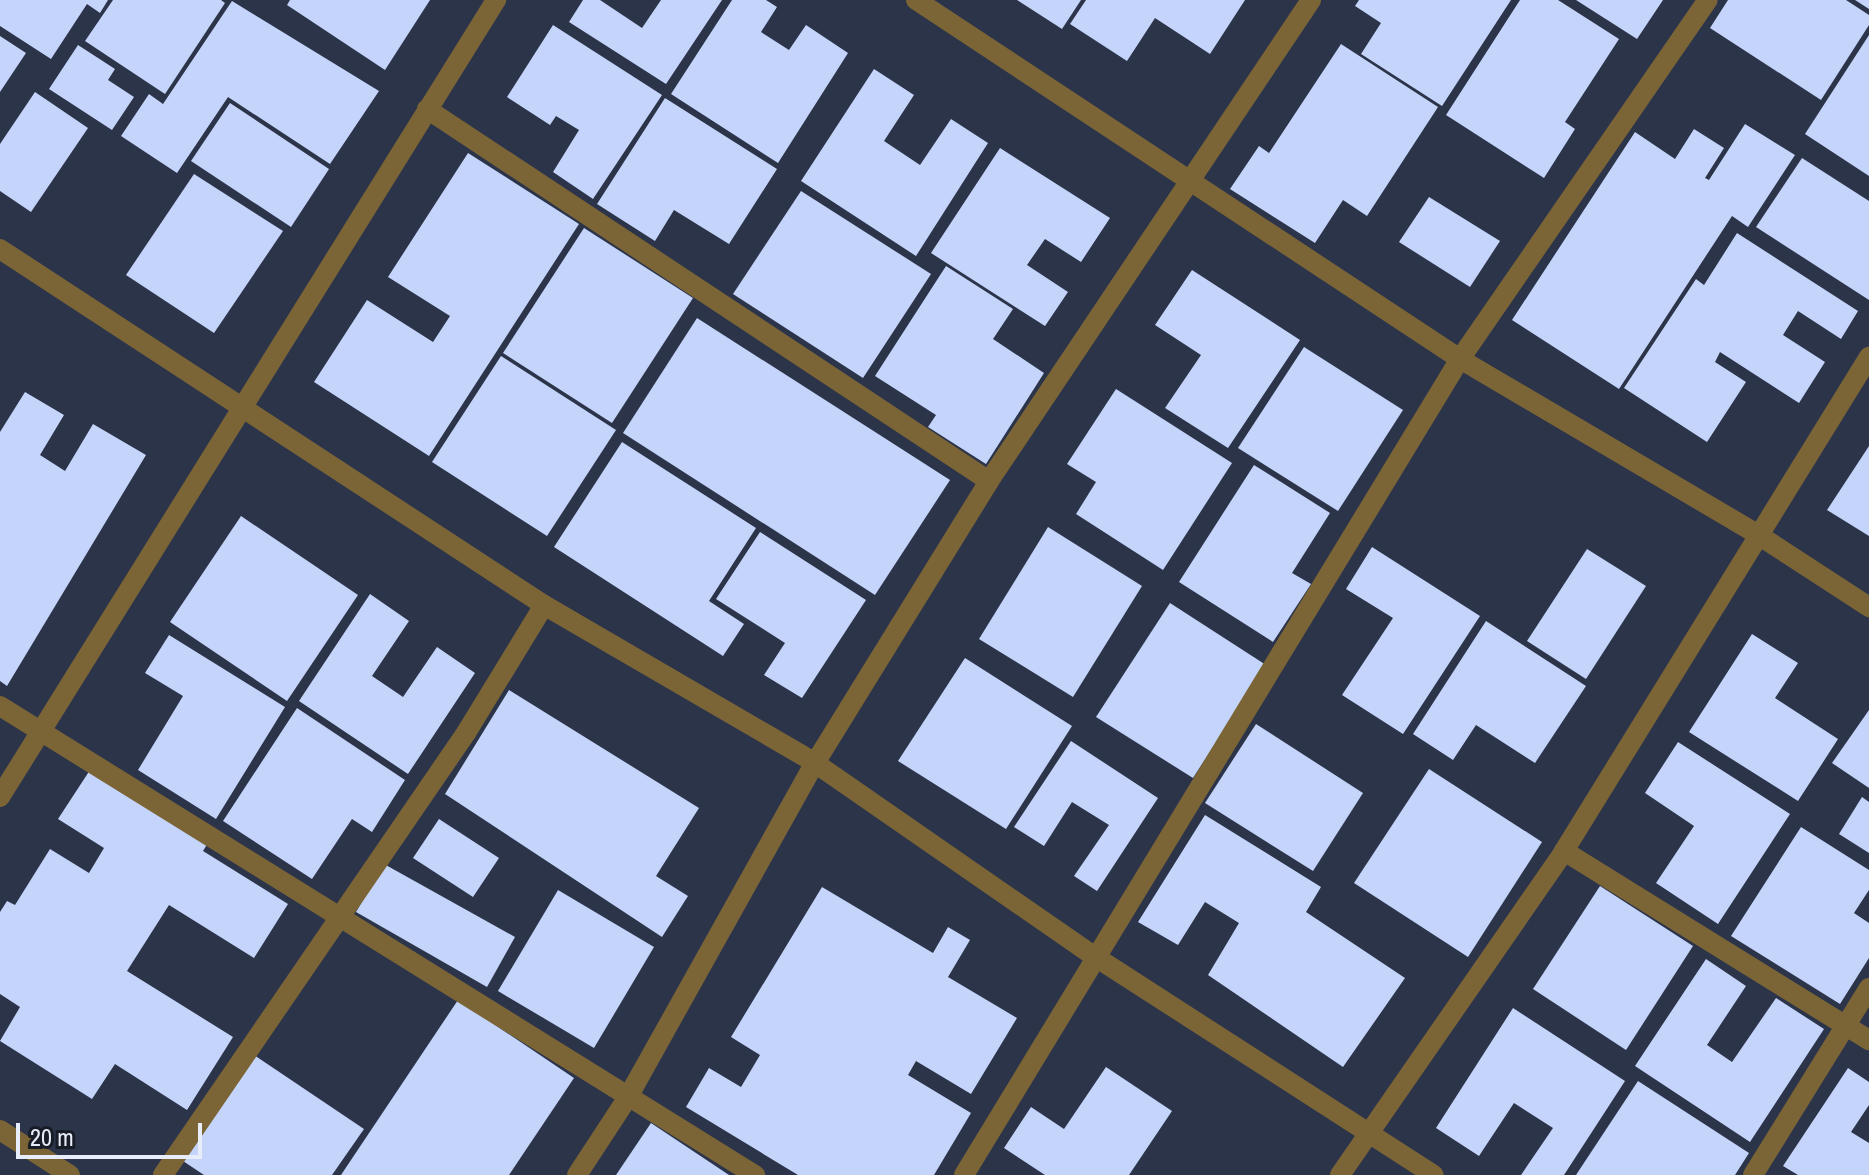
<!DOCTYPE html>
<html>
<head>
<meta charset="utf-8">
<style>
  body { margin:0 }
  #map { position:relative; width:1869px; height:1175px; overflow:hidden; background:#2c344a; font-family:"Archivo Narrow",sans-serif }
  div>[style] { position:absolute }
  .building>* { inset:0; background:#c4d4fb }
  .minor>* { height:20px; margin:-10px; padding:0 10px; transform-origin:10px; border-radius:10px; background:#7b6537 }
  span { translate:-50% -50%; white-space:nowrap; text-align:center; line-height:1.15; -webkit-text-stroke:8px #181c26; paint-order:stroke }
  .scale { position:absolute; left:16px; top:1123px; width:186px; height:36px; box-sizing:border-box; border:4px solid #e7edfb; border-top:0; padding-left:10px; font-size:24px; line-height:28px; white-space:nowrap; color:#e7edfb; -webkit-text-stroke:6px #181c26; paint-order:stroke }
</style>
</head>
<body>
<div id="map">
  <div class="building">
    <i style="clip-path:polygon(0 0,108px 0,100px 13px,87px 4px,51px 59px,0 26px)"></i>
    <i style="clip-path:polygon(113px 0,221px 0,225px 3px,165px 94px,85px 41px)"></i>
    <i style="clip-path:polygon(290px 0,430px 0,385px 70px,287px 5px)"></i>
    <i style="clip-path:polygon(583px 0,600px 0,642px 28px,661px 0,722px 0,666px 84px,569px 22px)"></i>
    <i style="clip-path:polygon(732px 0,766px 0,777px 7px,761px 32px,789px 50px,806px 25px,848px 53px,778px 163px,671px 94px)"></i>
    <i style="clip-path:polygon(1017px 0,1081px 0,1062px 29px)"></i>
    <i style="clip-path:polygon(1086px 0,1245px 0,1210px 54px,1155px 18px,1127px 61px,1070px 24px)"></i>
    <i style="clip-path:polygon(1359px 0,1511px 0,1442px 106px,1361px 54px,1381px 23px,1355px 6px)"></i>
    <i style="clip-path:polygon(1520px 0,1558px 0,1619px 39px,1565px 122px,1575px 129px,1544px 178px,1446px 115px)"></i>
    <i style="clip-path:polygon(1576px 0,1663px 0,1637px 39px)"></i>
    <i style="clip-path:polygon(1728px 0,1846px 0,1869px 15px,1869px 25px,1821px 100px,1710px 28px)"></i>
    <i style="clip-path:polygon(1855px 0,1869px 0,1869px 9px)"></i>
    <i style="clip-path:polygon(232px 1px,379px 91px,330px 164px,228px 97px,177px 173px,121px 136px,149px 94px,163px 104px)"></i>
    <i style="clip-path:polygon(553px 25px,662px 95px,593px 199px,553px 172px,579px 130px,556px 116px,550px 125px,507px 97px)"></i>
    <i style="clip-path:polygon(1869px 35px,1869px 176px,1805px 134px)"></i>
    <i style="clip-path:polygon(0 36px,26px 53px,0 92px)"></i>
    <i style="clip-path:polygon(1341px 44px,1438px 107px,1367px 216px,1343px 200px,1315px 243px,1230px 189px,1259px 146px,1269px 153px)"></i>
    <i style="clip-path:polygon(78px 45px,115px 69px,108px 80px,134px 97px,112px 130px,49px 89px)"></i>
    <i style="clip-path:polygon(874px 69px,914px 95px,884px 141px,920px 165px,951px 119px,988px 143px,916px 256px,801px 181px)"></i>
    <i style="clip-path:polygon(35px 92px,88px 128px,31px 212px,0 191px,0 144px)"></i>
    <i style="clip-path:polygon(665px 98px,777px 169px,729px 244px,674px 210px,655px 241px,597px 204px)"></i>
    <i style="clip-path:polygon(230px 103px,329px 169px,291px 227px,191px 161px)"></i>
    <i style="clip-path:polygon(1745px 124px,1795px 155px,1748px 227px,1732px 216px,1619px 389px,1512px 320px,1635px 132px,1675px 159px,1694px 129px,1724px 148px,1705px 178px,1709px 180px)"></i>
    <i style="clip-path:polygon(1000px 148px,1110px 218px,1081px 262px,1045px 239px,1027px 265px,1068px 292px,1045px 326px,931px 253px)"></i>
    <i style="clip-path:polygon(468px 153px,579px 224px,429px 456px,314px 382px,367px 300px,433px 342px,450px 316px,388px 277px)"></i>
    <i style="clip-path:polygon(1802px 158px,1869px 201px,1869px 300px,1756px 227px)"></i>
    <i style="clip-path:polygon(194px 174px,283px 231px,214px 333px,126px 275px)"></i>
    <i style="clip-path:polygon(801px 191px,931px 274px,863px 378px,733px 294px)"></i>
    <i style="clip-path:polygon(1429px 197px,1500px 241px,1470px 287px,1399px 242px)"></i>
    <i style="clip-path:polygon(584px 228px,693px 298px,612px 423px,503px 353px)"></i>
    <i style="clip-path:polygon(1737px 233px,1858px 311px,1841px 339px,1798px 311px,1783px 335px,1825px 362px,1799px 403px,1720px 352px,1715px 362px,1746px 382px,1707px 442px,1624px 388px,1696px 279px,1704px 285px)"></i>
    <i style="clip-path:polygon(946px 266px,1013px 309px,993px 339px,1044px 373px,986px 464px,928px 427px,936px 415px,875px 376px)"></i>
    <i style="clip-path:polygon(1192px 270px,1300px 340px,1228px 448px,1165px 408px,1201px 355px,1155px 325px)"></i>
    <i style="clip-path:polygon(697px 318px,950px 480px,875px 595px,623px 433px)"></i>
    <i style="clip-path:polygon(1304px 347px,1403px 410px,1338px 511px,1238px 448px)"></i>
    <i style="clip-path:polygon(501px 356px,616px 430px,547px 536px,432px 462px)"></i>
    <i style="clip-path:polygon(1116px 389px,1232px 463px,1163px 570px,1076px 514px,1096px 482px,1067px 464px)"></i>
    <i style="clip-path:polygon(25px 392px,64px 415px,40px 455px,65px 471px,93px 424px,146px 455px,7px 686px,0 681px,0 432px)"></i>
    <i style="clip-path:polygon(622px 442px,756px 528px,709px 601px,744px 624px,723px 656px,554px 547px)"></i>
    <i style="clip-path:polygon(1869px 446px,1869px 536px,1827px 510px)"></i>
    <i style="clip-path:polygon(1254px 465px,1330px 513px,1292px 573px,1311px 584px,1273px 642px,1179px 582px)"></i>
    <i style="clip-path:polygon(241px 516px,358px 595px,287px 701px,170px 622px)"></i>
    <i style="clip-path:polygon(1048px 527px,1142px 586px,1073px 697px,979px 639px)"></i>
    <i style="clip-path:polygon(760px 532px,866px 600px,802px 698px,764px 675px,785px 643px,716px 599px)"></i>
    <i style="clip-path:polygon(1372px 547px,1480px 616px,1403px 734px,1342px 695px,1393px 618px,1346px 589px)"></i>
    <i style="clip-path:polygon(1587px 549px,1646px 586px,1586px 679px,1527px 641px)"></i>
    <i style="clip-path:polygon(370px 594px,409px 621px,372px 676px,403px 697px,437px 647px,475px 673px,408px 774px,299px 701px)"></i>
    <i style="clip-path:polygon(1170px 603px,1266px 665px,1193px 778px,1096px 717px)"></i>
    <i style="clip-path:polygon(1486px 621px,1586px 686px,1535px 763px,1476px 725px,1453px 760px,1413px 734px)"></i>
    <i style="clip-path:polygon(1752px 634px,1798px 663px,1775px 698px,1838px 739px,1798px 801px,1689px 732px)"></i>
    <i style="clip-path:polygon(169px 635px,285px 707px,216px 819px,138px 770px,183px 696px,145px 673px)"></i>
    <i style="clip-path:polygon(965px 658px,1072px 726px,1006px 829px,898px 761px)"></i>
    <i style="clip-path:polygon(509px 690px,699px 808px,656px 876px,688px 896px,662px 937px,445px 794px)"></i>
    <i style="clip-path:polygon(297px 708px,405px 780px,372px 832px,352px 819px,312px 879px,223px 821px)"></i>
    <i style="clip-path:polygon(1869px 710px,1869px 788px,1832px 763px)"></i>
    <i style="clip-path:polygon(1256px 724px,1363px 793px,1313px 871px,1205px 803px)"></i>
    <i style="clip-path:polygon(1071px 741px,1158px 798px,1097px 891px,1074px 876px,1109px 825px,1072px 802px,1044px 846px,1014px 827px)"></i>
    <i style="clip-path:polygon(1678px 742px,1790px 814px,1718px 924px,1656px 883px,1694px 826px,1645px 793px)"></i>
    <i style="clip-path:polygon(1429px 769px,1542px 842px,1468px 957px,1354px 883px)"></i>
    <i style="clip-path:polygon(90px 770px,208px 843px,203px 851px,288px 904px,254px 958px,169px 905px,127px 971px,233px 1037px,187px 1110px,115px 1064px,92px 1099px,0 1041px,20px 1007px,0 994px,0 912px,7px 901px,15px 905px,50px 849px,89px 873px,104px 848px,58px 819px)"></i>
    <i style="clip-path:polygon(1862px 797px,1869px 802px,1869px 853px,1839px 834px)"></i>
    <i style="clip-path:polygon(1205px 815px,1321px 887px,1306px 912px,1405px 978px,1343px 1067px,1208px 975px,1239px 923px,1205px 902px,1178px 945px,1138px 922px)"></i>
    <i style="clip-path:polygon(439px 819px,499px 858px,473px 897px,413px 858px)"></i>
    <i style="clip-path:polygon(1801px 827px,1869px 870px,1869px 890px,1854px 913px,1869px 923px,1869px 958px,1840px 1004px,1731px 936px)"></i>
    <i style="clip-path:polygon(384px 864px,515px 937px,487px 987px,356px 912px)"></i>
    <i style="clip-path:polygon(1600px 886px,1693px 946px,1626px 1050px,1533px 989px)"></i>
    <i style="clip-path:polygon(822px 887px,933px 953px,948px 927px,970px 940px,948px 977px,1017px 1018px,971px 1094px,916px 1061px,908px 1075px,971px 1113px,934px 1175px,798px 1175px,686px 1107px,709px 1068px,741px 1087px,760px 1055px,731px 1037px)"></i>
    <i style="clip-path:polygon(558px 890px,654px 947px,594px 1048px,498px 991px)"></i>
    <i style="clip-path:polygon(1706px 959px,1746px 986px,1707px 1045px,1732px 1062px,1776px 998px,1824px 1029px,1750px 1142px,1635px 1066px)"></i>
    <i style="clip-path:polygon(458px 1000px,574px 1078px,509px 1175px,341px 1175px)"></i>
    <i style="clip-path:polygon(1513px 1008px,1625px 1081px,1564px 1175px,1521px 1175px,1553px 1128px,1514px 1103px,1479px 1156px,1436px 1128px)"></i>
    <i style="clip-path:polygon(254px 1055px,364px 1129px,332px 1175px,204px 1175px,183px 1161px)"></i>
    <i style="clip-path:polygon(1106px 1067px,1172px 1111px,1129px 1175px,1045px 1175px,1004px 1148px,1031px 1107px,1064px 1129px)"></i>
    <i style="clip-path:polygon(1848px 1068px,1869px 1082px,1869px 1105px,1851px 1132px,1869px 1143px,1869px 1175px,1798px 1175px,1783px 1166px)"></i>
    <i style="clip-path:polygon(1638px 1081px,1749px 1153px,1735px 1175px,1576px 1175px)"></i>
    <i style="clip-path:polygon(651px 1123px,729px 1175px,616px 1175px)"></i>
  </div>
  <div class="minor">
    <i style="left:916px;top:0;width:652px;rotate:33.42deg"></i>
    <i style="left:1460px;top:359px;width:345px;rotate:30.5deg"></i>
    <i style="left:1757px;top:534px;width:134px;rotate:33.1deg"></i>
    <i style="left:427px;top:109px;width:674px;rotate:33.5deg"></i>
    <i style="left:0;top:249px;width:650px;rotate:33.2deg"></i>
    <i style="left:544px;top:605px;width:314px;rotate:30.2deg"></i>
    <i style="left:815px;top:763px;width:339px;rotate:34.7deg"></i>
    <i style="left:1094px;top:956px;width:404px;rotate:32.8deg"></i>
    <i style="left:0;top:706px;width:889px;rotate:31.85deg"></i>
    <i style="left:0;top:797px;width:939px;rotate:-58.1deg"></i>
    <i style="left:1564px;top:851px;width:359px;rotate:31.8deg"></i>
    <i style="left:0;top:1130px;width:83px;rotate:32.7deg"></i>
    <i style="left:163px;top:1175px;width:536px;rotate:-55.57deg"></i>
    <i style="left:466px;top:733px;width:150px;rotate:-58.6deg"></i>
    <i style="left:577px;top:1175px;width:93px;rotate:-56.8deg"></i>
    <i style="left:628px;top:1097px;width:383px;rotate:-60.8deg"></i>
    <i style="left:815px;top:763px;width:331px;rotate:-58.3deg"></i>
    <i style="left:989px;top:481px;width:579px;rotate:-56.2deg"></i>
    <i style="left:964px;top:1175px;width:955px;rotate:-58.71deg"></i>
    <i style="left:1460px;top:359px;width:436px;rotate:-55.4deg"></i>
    <i style="left:1340px;top:1175px;width:394px;rotate:-55.3deg"></i>
    <i style="left:1564px;top:851px;width:581px;rotate:-58.31deg"></i>
    <i style="left:1753px;top:1175px;width:220px;rotate:-58.2deg"></i>
  </div>
  <div class="scale">20 m</div>
</div>
</body>
</html>
